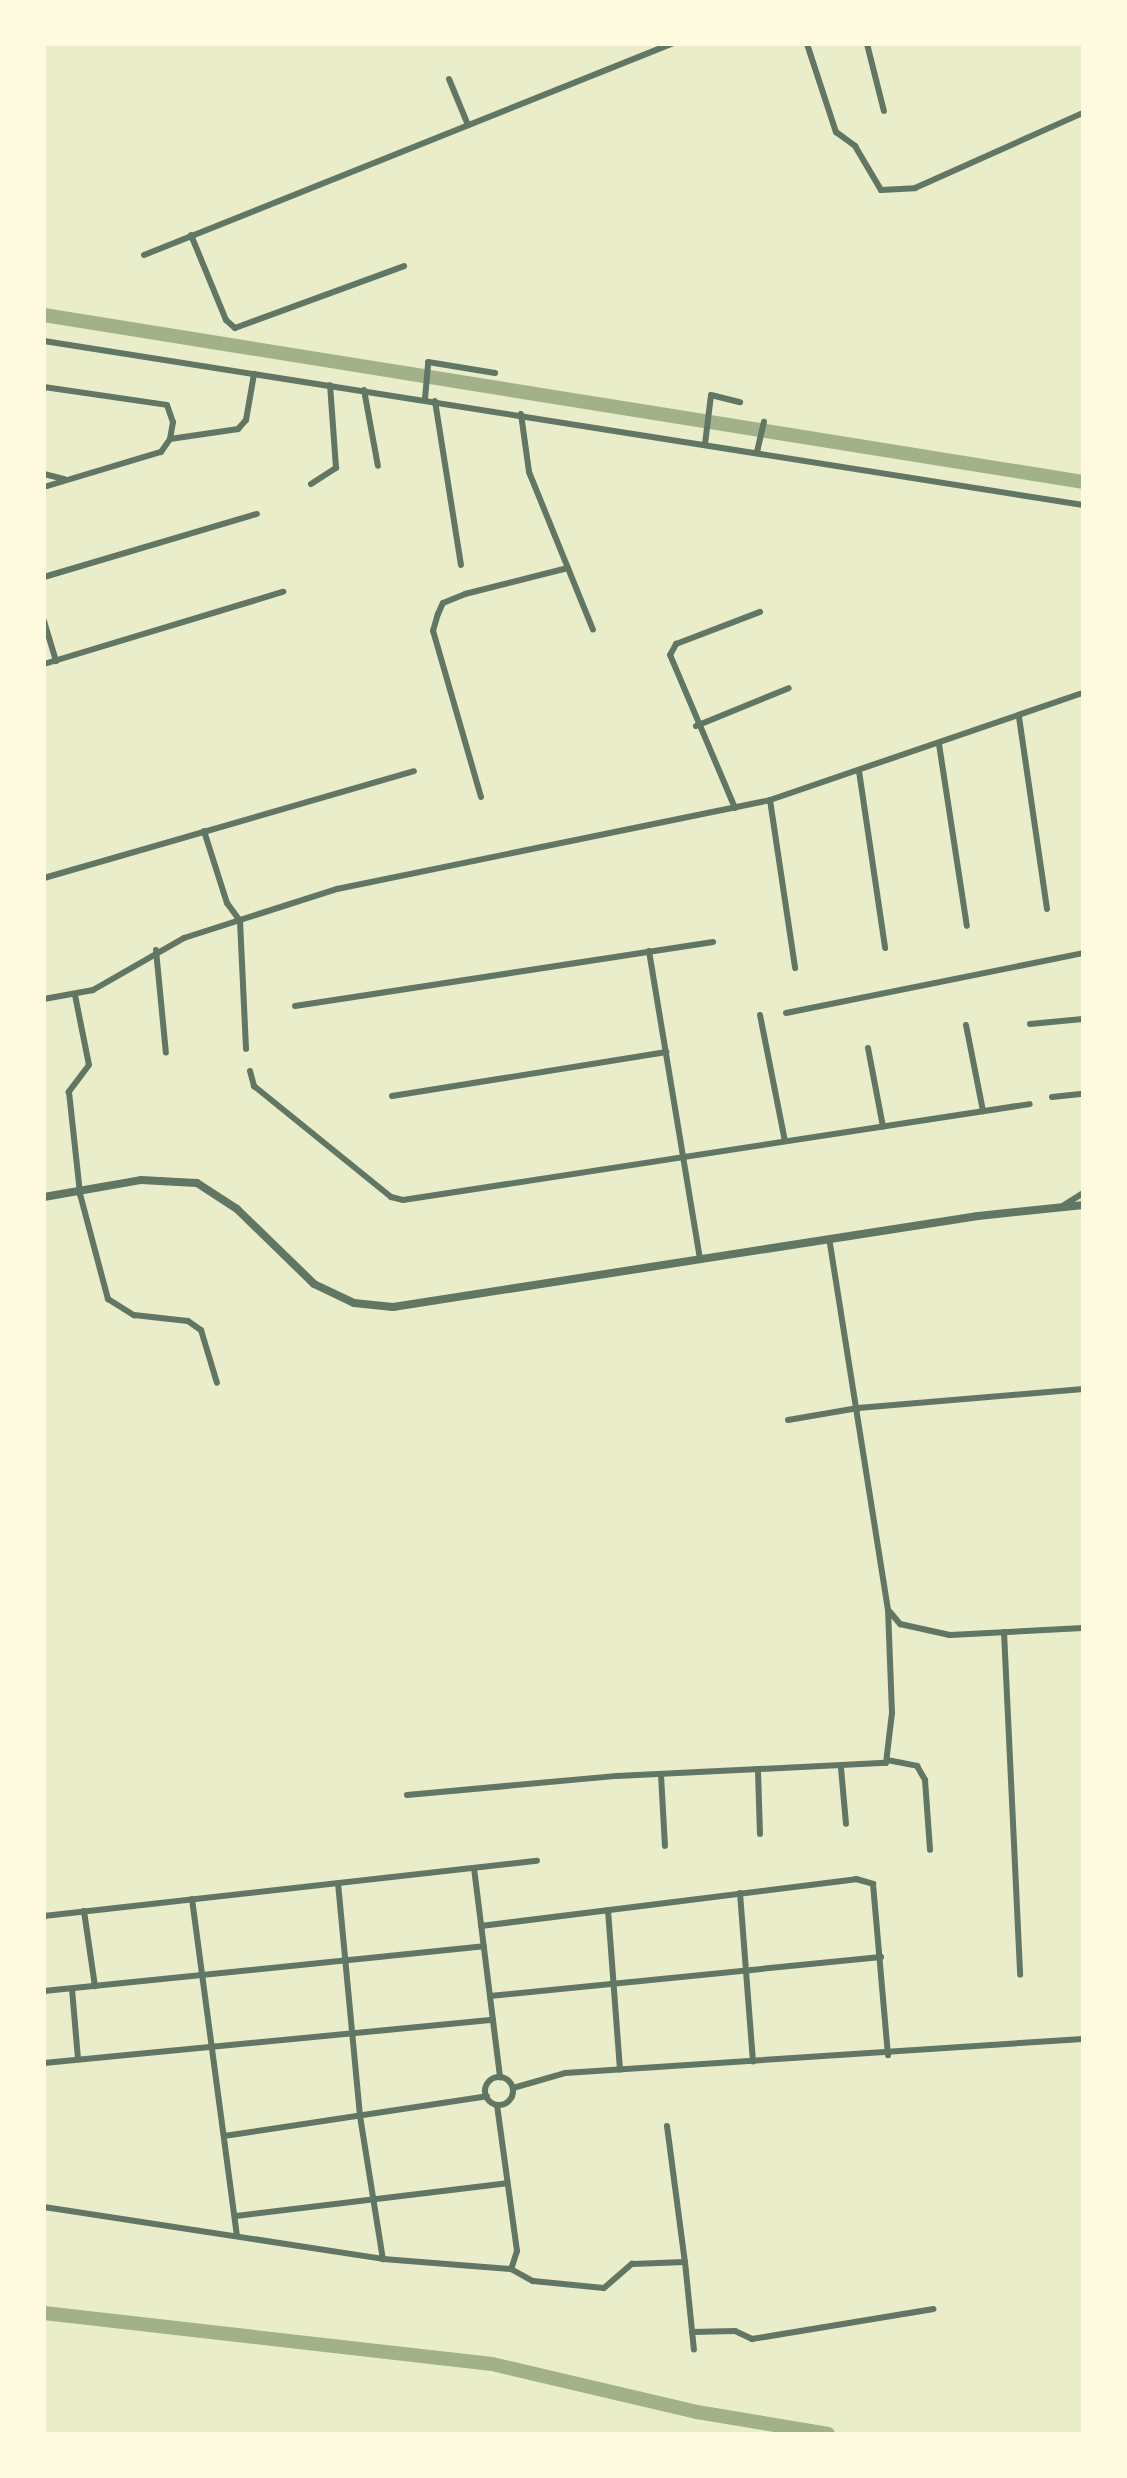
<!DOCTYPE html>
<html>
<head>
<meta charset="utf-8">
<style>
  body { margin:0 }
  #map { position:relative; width:1127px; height:2478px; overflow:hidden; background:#e9edc9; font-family:Montserrat,sans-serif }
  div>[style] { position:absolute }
  .canal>* { height:14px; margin:-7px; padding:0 7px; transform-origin:7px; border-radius:7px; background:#a3b18a }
  .minor>* { height:6px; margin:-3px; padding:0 3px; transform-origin:3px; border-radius:3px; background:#617663 }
  .minor>.ring { margin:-3px; padding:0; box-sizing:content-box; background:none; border:6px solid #617663; border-radius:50% }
  .tertiary>* { height:8px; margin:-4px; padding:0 4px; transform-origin:4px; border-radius:4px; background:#617663 }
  span { translate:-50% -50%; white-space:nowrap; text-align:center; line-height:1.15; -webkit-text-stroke:6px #fefae0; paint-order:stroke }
  .frame { position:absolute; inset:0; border:46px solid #fefae0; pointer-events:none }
</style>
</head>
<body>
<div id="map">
  <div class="canal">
    <i style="left:44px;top:315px;width:1052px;rotate:9.13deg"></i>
    <i style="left:44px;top:2313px;width:451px;rotate:6.5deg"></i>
    <i style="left:492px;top:2364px;width:211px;rotate:13.2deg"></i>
    <i style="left:697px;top:2412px;width:133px;rotate:9.5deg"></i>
  </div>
  <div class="minor">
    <i style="left:807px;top:44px;width:93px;rotate:71.8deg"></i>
    <i style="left:836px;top:132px;width:24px;rotate:36deg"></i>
    <i style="left:855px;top:146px;width:51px;rotate:59.4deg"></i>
    <i style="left:881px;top:190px;width:34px;rotate:-3deg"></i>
    <i style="left:915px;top:188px;width:184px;rotate:-24.1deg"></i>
    <i style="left:867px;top:44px;width:69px;rotate:75.8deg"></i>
    <i style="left:449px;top:79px;width:50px;rotate:67.6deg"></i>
    <i style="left:191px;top:235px;width:92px;rotate:67.6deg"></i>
    <i style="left:226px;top:320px;width:12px;rotate:42deg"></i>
    <i style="left:235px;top:328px;width:180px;rotate:-20.1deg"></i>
    <i style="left:144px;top:255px;width:568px;rotate:-21.82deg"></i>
    <i style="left:44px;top:341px;width:1052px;rotate:8.97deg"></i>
    <i style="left:44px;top:387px;width:124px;rotate:8.3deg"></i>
    <i style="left:167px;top:405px;width:18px;rotate:71deg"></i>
    <i style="left:173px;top:422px;width:17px;rotate:100deg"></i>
    <i style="left:364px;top:390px;width:77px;rotate:79.6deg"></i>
    <i style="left:425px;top:399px;width:37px;rotate:-85deg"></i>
    <i style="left:428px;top:362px;width:68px;rotate:9.3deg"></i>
    <i style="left:435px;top:401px;width:166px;rotate:81deg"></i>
    <i style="left:521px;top:414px;width:59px;rotate:82.1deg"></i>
    <i style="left:529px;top:472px;width:170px;rotate:67.9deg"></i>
    <i style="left:705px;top:444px;width:49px;rotate:-83deg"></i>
    <i style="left:711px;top:395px;width:30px;rotate:14deg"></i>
    <i style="left:757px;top:452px;width:31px;rotate:-77deg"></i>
    <i style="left:44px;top:474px;width:21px;rotate:14deg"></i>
    <i style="left:311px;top:484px;width:30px;rotate:-33deg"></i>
    <i style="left:336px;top:468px;width:83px;rotate:-94.1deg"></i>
    <i style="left:44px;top:487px;width:122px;rotate:-16.7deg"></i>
    <i style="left:161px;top:452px;width:16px;rotate:-55deg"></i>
    <i style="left:170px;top:439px;width:69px;rotate:-8.4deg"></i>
    <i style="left:238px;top:429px;width:12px;rotate:-48deg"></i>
    <i style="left:246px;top:420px;width:47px;rotate:-80.1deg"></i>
    <i style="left:44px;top:577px;width:222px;rotate:-16.5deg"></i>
    <i style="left:44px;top:621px;width:42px;rotate:73.3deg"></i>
    <i style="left:44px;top:664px;width:250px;rotate:-16.8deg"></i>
    <i style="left:1019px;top:717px;width:194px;rotate:81.7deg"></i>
    <i style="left:696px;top:726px;width:100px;rotate:-22.2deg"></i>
    <i style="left:939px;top:744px;width:184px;rotate:81.3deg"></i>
    <i style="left:859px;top:771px;width:179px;rotate:81.6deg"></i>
    <i style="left:481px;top:797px;width:173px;rotate:-106.1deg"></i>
    <i style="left:433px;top:631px;width:18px;rotate:-74deg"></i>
    <i style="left:438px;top:614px;width:12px;rotate:-66deg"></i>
    <i style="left:443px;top:603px;width:24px;rotate:-22deg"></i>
    <i style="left:465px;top:594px;width:106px;rotate:-14.2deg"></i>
    <i style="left:770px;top:800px;width:170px;rotate:81.5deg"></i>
    <i style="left:735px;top:808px;width:166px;rotate:-113deg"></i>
    <i style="left:670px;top:655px;width:13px;rotate:-61deg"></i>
    <i style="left:676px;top:644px;width:90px;rotate:-20.9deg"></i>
    <i style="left:204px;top:831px;width:76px;rotate:72.3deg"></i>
    <i style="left:227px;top:903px;width:22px;rotate:54deg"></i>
    <i style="left:240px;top:921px;width:128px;rotate:87.3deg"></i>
    <i style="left:44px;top:878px;width:385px;rotate:-16.1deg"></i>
    <i style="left:156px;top:950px;width:103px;rotate:84.5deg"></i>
    <i style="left:649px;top:951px;width:313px;rotate:80.6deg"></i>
    <i style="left:75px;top:995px;width:71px;rotate:78.7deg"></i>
    <i style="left:89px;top:1065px;width:34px;rotate:127deg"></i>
    <i style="left:69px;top:1092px;width:103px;rotate:83.8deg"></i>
    <i style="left:80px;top:1194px;width:109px;rotate:75.1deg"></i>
    <i style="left:108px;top:1299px;width:31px;rotate:32deg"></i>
    <i style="left:134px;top:1315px;width:54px;rotate:6.3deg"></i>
    <i style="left:188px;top:1321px;width:16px;rotate:35deg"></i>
    <i style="left:201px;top:1330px;width:55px;rotate:73.2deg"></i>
    <i style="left:44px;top:999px;width:50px;rotate:-10.4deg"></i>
    <i style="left:93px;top:990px;width:105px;rotate:-29.7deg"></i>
    <i style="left:184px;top:938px;width:161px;rotate:-17.8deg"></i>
    <i style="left:337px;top:889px;width:442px;rotate:-11.6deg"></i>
    <i style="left:770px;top:800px;width:331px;rotate:-18.9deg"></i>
    <i style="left:295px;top:1006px;width:423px;rotate:-8.7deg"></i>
    <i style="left:786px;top:1013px;width:303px;rotate:-11.4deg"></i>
    <i style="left:760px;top:1015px;width:128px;rotate:78.8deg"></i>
    <i style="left:1030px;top:1024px;width:53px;rotate:-5.4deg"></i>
    <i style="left:966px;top:1025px;width:88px;rotate:78.8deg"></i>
    <i style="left:868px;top:1048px;width:80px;rotate:79.2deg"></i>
    <i style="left:250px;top:1071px;width:16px;rotate:75deg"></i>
    <i style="left:254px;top:1086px;width:176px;rotate:39deg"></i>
    <i style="left:391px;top:1197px;width:12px;rotate:14deg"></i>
    <i style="left:403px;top:1200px;width:634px;rotate:-8.7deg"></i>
    <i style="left:392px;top:1096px;width:278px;rotate:-9.1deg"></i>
    <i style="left:1052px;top:1097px;width:31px;rotate:-6deg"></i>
    <i style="left:1064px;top:1205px;width:22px;rotate:-32deg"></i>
    <i style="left:788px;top:1420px;width:71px;rotate:-9.7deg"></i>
    <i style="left:858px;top:1408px;width:226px;rotate:-4.8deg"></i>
    <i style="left:890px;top:1612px;width:16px;rotate:50deg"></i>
    <i style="left:900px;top:1624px;width:51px;rotate:12.4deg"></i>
    <i style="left:950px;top:1635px;width:133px;rotate:-3deg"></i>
    <i style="left:1004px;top:1632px;width:343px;rotate:87.3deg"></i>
    <i style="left:887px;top:1760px;width:31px;rotate:11deg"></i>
    <i style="left:917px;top:1766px;width:16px;rotate:60deg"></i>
    <i style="left:925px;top:1780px;width:70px;rotate:85.9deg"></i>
    <i style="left:841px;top:1768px;width:56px;rotate:84.9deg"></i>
    <i style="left:758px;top:1771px;width:63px;rotate:88.2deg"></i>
    <i style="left:661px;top:1775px;width:71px;rotate:86.8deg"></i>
    <i style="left:407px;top:1795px;width:211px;rotate:-5.2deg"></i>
    <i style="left:617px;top:1776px;width:269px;rotate:-2.8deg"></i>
    <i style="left:886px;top:1763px;width:50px;rotate:-83.2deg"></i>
    <i style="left:892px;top:1713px;width:103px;rotate:-92.2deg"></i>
    <i style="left:888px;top:1610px;width:376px;rotate:-99deg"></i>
    <i style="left:474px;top:1868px;width:211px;rotate:82.9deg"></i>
    <i style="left:338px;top:1883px;width:234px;rotate:84.6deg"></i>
    <i style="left:360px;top:2116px;width:145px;rotate:80.9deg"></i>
    <i style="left:740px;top:1893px;width:169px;rotate:85.6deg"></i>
    <i style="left:192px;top:1899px;width:340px;rotate:82.4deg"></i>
    <i style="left:608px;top:1910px;width:160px;rotate:85.7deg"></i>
    <i style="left:84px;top:1911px;width:76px;rotate:81.7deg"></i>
    <i style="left:44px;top:1916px;width:496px;rotate:-6.4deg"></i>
    <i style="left:481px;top:1926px;width:378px;rotate:-7.1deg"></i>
    <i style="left:856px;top:1879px;width:18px;rotate:16deg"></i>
    <i style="left:873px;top:1884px;width:172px;rotate:85deg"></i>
    <i style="left:72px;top:1989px;width:70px;rotate:85.1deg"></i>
    <i style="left:44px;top:1991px;width:442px;rotate:-5.8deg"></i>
    <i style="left:490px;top:1996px;width:393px;rotate:-5.7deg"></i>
    <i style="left:44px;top:2063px;width:451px;rotate:-5.5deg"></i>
    <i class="ring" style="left:485px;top:2077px;width:22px;height:22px"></i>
    <i style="left:513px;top:2088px;width:54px;rotate:-16.1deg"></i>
    <i style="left:565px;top:2073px;width:519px;rotate:-3.76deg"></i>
    <i style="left:497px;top:2105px;width:147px;rotate:82.2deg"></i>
    <i style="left:517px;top:2251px;width:19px;rotate:108deg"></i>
    <i style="left:667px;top:2126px;width:137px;rotate:82.5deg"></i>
    <i style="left:224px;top:2136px;width:266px;rotate:-8.6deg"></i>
    <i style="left:44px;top:2207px;width:343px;rotate:8.7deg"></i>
    <i style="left:383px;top:2259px;width:128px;rotate:4.5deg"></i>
    <i style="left:511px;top:2269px;width:25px;rotate:29deg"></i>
    <i style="left:533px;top:2281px;width:71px;rotate:5.6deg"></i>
    <i style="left:604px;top:2288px;width:37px;rotate:-41deg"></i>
    <i style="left:632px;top:2264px;width:53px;rotate:-2.2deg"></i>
    <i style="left:685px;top:2262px;width:88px;rotate:84.2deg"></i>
    <i style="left:236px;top:2216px;width:273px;rotate:-6.9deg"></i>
    <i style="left:692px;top:2332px;width:43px;rotate:-1.3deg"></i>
    <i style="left:735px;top:2331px;width:19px;rotate:25deg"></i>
    <i style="left:752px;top:2339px;width:184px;rotate:-9.4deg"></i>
  </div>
  <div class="tertiary">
    <i style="left:44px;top:1197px;width:98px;rotate:-9.9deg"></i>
    <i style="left:141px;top:1180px;width:56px;rotate:3.1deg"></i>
    <i style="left:197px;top:1183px;width:48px;rotate:33deg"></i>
    <i style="left:237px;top:1209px;width:107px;rotate:44.2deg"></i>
    <i style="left:314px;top:1284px;width:44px;rotate:25.4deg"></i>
    <i style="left:354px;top:1303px;width:39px;rotate:6deg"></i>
    <i style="left:393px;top:1307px;width:592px;rotate:-8.84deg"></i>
    <i style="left:978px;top:1216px;width:106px;rotate:-6deg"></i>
  </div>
  <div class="frame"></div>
</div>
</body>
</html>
